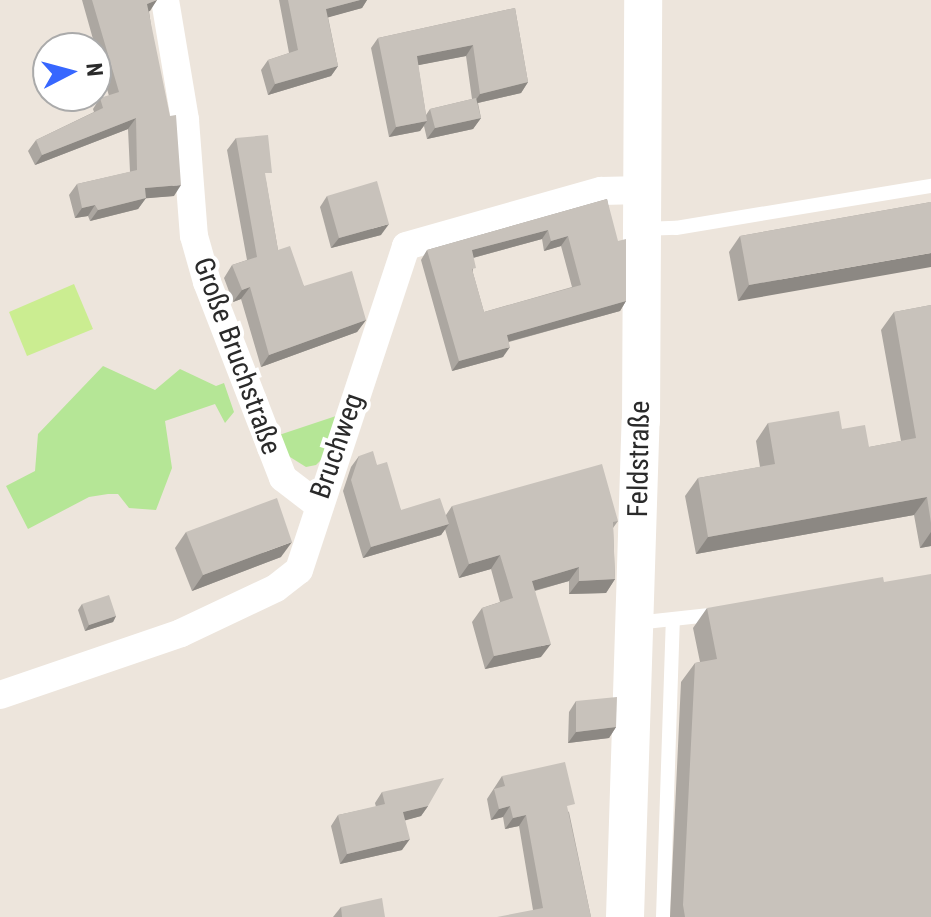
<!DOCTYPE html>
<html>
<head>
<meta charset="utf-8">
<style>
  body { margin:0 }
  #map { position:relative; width:931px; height:917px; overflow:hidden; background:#ede5dc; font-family:"Roboto Condensed",sans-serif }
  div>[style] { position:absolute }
  .green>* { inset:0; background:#b5e696 }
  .pitch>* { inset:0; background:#cbed91 }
  .lane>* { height:14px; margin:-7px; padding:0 7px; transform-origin:7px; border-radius:7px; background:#fff }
  .street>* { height:28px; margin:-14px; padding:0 14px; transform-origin:14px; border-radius:14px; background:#fff }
  .secondary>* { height:38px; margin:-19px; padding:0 19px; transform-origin:19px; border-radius:19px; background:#fff }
  .wall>* { inset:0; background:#aca7a1 }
  .shaded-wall>* { inset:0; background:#8c8883 }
  .building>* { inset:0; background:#c8c2bb }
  span { translate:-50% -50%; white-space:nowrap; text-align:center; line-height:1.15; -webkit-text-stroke:8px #fff; paint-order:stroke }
  .street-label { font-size:28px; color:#2a2a2a }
  .north { position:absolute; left:32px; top:32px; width:80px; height:80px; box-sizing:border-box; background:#fff; border:2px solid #aaa; border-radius:50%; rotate:84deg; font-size:22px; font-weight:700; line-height:32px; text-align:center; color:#2a2a2a }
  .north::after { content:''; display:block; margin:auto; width:28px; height:36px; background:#3767ff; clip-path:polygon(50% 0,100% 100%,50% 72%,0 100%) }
</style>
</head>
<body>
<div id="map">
  <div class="green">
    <i style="clip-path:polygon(103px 366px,155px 390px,180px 369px,216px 386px,224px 383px,234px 412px,225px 423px,215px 404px,165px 421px,172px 468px,156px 510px,129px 508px,118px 494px,108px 494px,89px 497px,28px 529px,6px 486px,35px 471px,38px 434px)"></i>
    <i style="clip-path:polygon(336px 416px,326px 455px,316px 465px,306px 467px,282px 452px,276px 436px)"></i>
  </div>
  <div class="pitch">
    <i style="clip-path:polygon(74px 284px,93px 329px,27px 356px,9px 312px)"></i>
  </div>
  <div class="lane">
    <i style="left:642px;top:229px;width:34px;rotate:-2deg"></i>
    <i style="left:676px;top:228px;width:258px;rotate:-9.4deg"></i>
    <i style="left:636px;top:623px;width:83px;rotate:-6.2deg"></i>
    <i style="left:663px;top:917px;width:296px;rotate:-88.1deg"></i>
  </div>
  <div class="street">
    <i style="left:165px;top:0;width:122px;rotate:80.5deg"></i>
    <i style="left:185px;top:120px;width:116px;rotate:85.6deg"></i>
    <i style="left:194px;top:236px;width:48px;rotate:74.2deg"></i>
    <i style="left:207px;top:282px;width:210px;rotate:68.8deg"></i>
    <i style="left:283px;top:478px;width:43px;rotate:37.4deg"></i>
    <i style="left:0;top:695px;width:191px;rotate:-18.9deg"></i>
    <i style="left:181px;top:633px;width:105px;rotate:-25.3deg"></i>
    <i style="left:276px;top:588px;width:29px;rotate:-38deg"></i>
    <i style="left:299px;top:570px;width:341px;rotate:-71.7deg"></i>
    <i style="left:406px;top:246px;width:203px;rotate:-15.8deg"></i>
    <i style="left:601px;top:191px;width:41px;rotate:-1.4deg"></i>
  </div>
  <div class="secondary">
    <i style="left:625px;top:917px;width:496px;rotate:-88.2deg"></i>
    <i style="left:641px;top:421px;width:421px;rotate:-89.7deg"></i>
  </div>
  <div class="wall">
    <i style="clip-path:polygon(82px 0,157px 0,149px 11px,174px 196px,146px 198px,138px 209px,90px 221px,88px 216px,75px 218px,69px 195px,77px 184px,130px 172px,128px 129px,35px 165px,28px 151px,36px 140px,94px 112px,93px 109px,100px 98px,109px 96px)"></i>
    <i style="clip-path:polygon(279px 0,367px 0,362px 8px,328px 17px,338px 66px,331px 76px,268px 95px,261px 70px,268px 60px,289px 53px)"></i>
    <i style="clip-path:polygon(evenodd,515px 8px,528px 82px,521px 93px,478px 103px,481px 118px,473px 129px,427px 139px,424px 126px,420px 131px,389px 137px,371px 48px,378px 38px,515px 8px,466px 56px,472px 99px,430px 109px,426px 115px,418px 65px,466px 56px)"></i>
    <i style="clip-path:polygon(236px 138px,266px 181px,278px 250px,304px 286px,366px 320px,357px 332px,261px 367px,241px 299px,233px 302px,224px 278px,232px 265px,247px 260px,227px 150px)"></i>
    <i style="clip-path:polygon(327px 196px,381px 235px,331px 248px,320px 207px)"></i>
    <i style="clip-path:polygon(evenodd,607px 199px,626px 301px,620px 311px,509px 342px,503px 357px,452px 371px,421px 260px,427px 250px,607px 199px,542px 239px,544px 251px,561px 246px,572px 287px,484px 312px,473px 273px,473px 258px,542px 239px)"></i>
    <i style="clip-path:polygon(931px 202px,738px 301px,729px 252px,740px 236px)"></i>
    <i style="clip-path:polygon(931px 305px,931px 546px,920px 548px,914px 515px,696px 554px,685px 496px,698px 478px,760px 467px,756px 441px,768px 423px,842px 429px,869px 447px,901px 441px,881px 330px,894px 312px)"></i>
    <i style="clip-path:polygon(359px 456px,377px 465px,401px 510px,446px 515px,452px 506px,618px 521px,613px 528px,615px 579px,606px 593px,569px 594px,569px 581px,535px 591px,541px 657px,485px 669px,472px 622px,482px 608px,500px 602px,491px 569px,459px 578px,445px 529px,441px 535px,363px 558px,343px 491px,351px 467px)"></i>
    <i style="clip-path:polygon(186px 532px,281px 557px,192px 591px,175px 548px)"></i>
    <i style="clip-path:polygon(82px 604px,116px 616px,113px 622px,85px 631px,78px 610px)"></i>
    <i style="clip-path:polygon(707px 608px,931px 917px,670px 917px,681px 682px,695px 663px,700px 662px,693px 628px)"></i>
    <i style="clip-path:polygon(576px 701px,616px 727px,609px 738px,568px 743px,569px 712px)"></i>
    <i style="clip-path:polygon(502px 776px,569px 812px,591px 917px,533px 910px,519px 826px,505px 829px,503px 817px,491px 820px,487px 799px)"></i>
    <i style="clip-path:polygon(382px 792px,428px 806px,421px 816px,405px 820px,402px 850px,340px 864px,331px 826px,338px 815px,376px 807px,375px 803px)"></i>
    <i style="clip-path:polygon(341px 907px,385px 917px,333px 917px)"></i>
  </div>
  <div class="shaded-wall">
    <i style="clip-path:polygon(157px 0,150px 11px,140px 14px,147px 4px)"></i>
    <i style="clip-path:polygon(360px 0,367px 0,362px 8px,319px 20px,326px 9px)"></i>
    <i style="clip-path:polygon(473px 45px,466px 56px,409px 67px,417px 56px)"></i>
    <i style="clip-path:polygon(338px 66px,331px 76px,268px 95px,275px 84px)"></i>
    <i style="clip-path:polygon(528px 82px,521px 93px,473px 104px,480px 94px)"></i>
    <i style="clip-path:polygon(136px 118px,128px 129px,35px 165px,42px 155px)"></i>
    <i style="clip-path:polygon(481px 118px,473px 129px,427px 139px,435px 128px)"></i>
    <i style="clip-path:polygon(427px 121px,420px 131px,389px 137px,396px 127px)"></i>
    <i style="clip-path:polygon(181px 185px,174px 196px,138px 199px,145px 188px)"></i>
    <i style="clip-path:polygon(146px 198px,138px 209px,90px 221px,98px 210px)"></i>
    <i style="clip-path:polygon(95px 205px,88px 216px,75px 218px,82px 208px)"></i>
    <i style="clip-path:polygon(389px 224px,381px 235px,331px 248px,339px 238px)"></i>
    <i style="clip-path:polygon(548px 230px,542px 239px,465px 260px,472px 250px)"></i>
    <i style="clip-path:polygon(568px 236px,561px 246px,544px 251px,551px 241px)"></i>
    <i style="clip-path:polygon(931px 253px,931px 267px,738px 301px,749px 285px)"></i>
    <i style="clip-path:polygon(250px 287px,241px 299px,233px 302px,242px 290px)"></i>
    <i style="clip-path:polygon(626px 301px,620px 311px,500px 344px,507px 335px)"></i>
    <i style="clip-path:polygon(366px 320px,357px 332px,261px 367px,269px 355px)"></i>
    <i style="clip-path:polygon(510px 347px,503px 357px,452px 371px,459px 361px)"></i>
    <i style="clip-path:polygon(927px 497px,914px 515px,696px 554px,708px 537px)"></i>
    <i style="clip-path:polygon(449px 524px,441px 535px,363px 558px,371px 547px)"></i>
    <i style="clip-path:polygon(931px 532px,931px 546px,920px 548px)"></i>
    <i style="clip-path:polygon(292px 542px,281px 557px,192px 591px,203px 575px)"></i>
    <i style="clip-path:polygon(500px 555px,491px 569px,459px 578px,469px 564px)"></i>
    <i style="clip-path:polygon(579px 567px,569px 581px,522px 594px,532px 581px)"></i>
    <i style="clip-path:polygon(615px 579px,606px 593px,569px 594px,579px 581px)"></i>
    <i style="clip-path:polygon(116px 616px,113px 622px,85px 631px,89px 625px)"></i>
    <i style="clip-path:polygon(551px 644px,541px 657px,485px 669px,494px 656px)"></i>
    <i style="clip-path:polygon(616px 727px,609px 738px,568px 743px,576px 732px)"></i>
    <i style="clip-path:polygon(428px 806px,421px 816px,396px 823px,403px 812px)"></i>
    <i style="clip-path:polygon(510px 806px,503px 817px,491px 820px,499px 809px)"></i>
    <i style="clip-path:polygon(526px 815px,519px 826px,505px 829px,513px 818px)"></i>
    <i style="clip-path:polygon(410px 839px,402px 850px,340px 864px,347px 854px)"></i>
  </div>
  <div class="building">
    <i style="clip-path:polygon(92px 0,157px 0,147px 4px,170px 116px,176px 115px,181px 185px,145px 188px,146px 198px,98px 210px,95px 205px,82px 208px,77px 184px,137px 170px,136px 118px,42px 155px,36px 140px,103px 108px,100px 98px,119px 92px)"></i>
    <i style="clip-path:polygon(288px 0,360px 0,326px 9px,338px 66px,275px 84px,268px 60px,298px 50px)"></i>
    <i style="clip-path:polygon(515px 8px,528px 82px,480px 94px,473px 45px,417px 56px,427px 121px,396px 127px,378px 38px)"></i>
    <i style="clip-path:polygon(476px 98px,481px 118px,435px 128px,430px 109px)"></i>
    <i style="clip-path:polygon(268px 135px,272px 173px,265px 173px,278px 250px,290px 246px,304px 286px,352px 271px,366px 320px,269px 355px,250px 287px,242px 290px,232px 265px,257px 257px,236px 138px)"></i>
    <i style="clip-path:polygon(377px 181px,389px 224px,339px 238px,327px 196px)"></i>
    <i style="clip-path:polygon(evenodd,607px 199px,618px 241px,626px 239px,626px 301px,507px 335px,510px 347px,459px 361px,427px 250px,607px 199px,548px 230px,551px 241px,568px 236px,581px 285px,484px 312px,472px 269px,476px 268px,472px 250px,548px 230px)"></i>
    <i style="clip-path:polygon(931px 202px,931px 253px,749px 285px,740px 236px)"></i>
    <i style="clip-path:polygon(931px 305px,931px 523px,927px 497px,708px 537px,698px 478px,775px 464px,768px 423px,839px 411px,842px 429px,865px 425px,869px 447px,916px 438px,894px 312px)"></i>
    <i style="clip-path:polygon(373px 451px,377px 465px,387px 462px,401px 510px,440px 498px,449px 524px,371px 547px,351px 480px,359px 456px)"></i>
    <i style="clip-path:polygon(602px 464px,618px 521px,613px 522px,615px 579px,579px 581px,579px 567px,532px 581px,551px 644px,494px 656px,482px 608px,513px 598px,500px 555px,469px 564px,452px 506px)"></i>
    <i style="clip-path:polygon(277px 498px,292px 542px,203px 575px,186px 532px)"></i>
    <i style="clip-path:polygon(931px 574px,931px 917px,685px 917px,683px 905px,695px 663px,717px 659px,707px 608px,883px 577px,884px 582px)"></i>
    <i style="clip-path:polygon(109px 595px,116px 616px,89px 625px,82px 604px)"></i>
    <i style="clip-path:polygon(617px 697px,616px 727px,576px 732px,576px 701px)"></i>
    <i style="clip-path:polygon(565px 762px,575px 804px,567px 806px,591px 917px,497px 917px,543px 908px,526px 815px,513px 818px,510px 806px,499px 809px,494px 789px,505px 786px,502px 776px)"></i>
    <i style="clip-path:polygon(444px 778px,428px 806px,403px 812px,410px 839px,347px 854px,338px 815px,385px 804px,382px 792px)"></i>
    <i style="clip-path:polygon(382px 898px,385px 917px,342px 917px,341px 907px)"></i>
  </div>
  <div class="street-label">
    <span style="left:237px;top:356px;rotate:70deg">Große Bruchstraße</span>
    <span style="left:337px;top:446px;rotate:-71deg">Bruchweg</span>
    <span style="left:639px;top:459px;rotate:-89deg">Feldstraße</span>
  </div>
  <div class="north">N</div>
</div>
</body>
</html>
